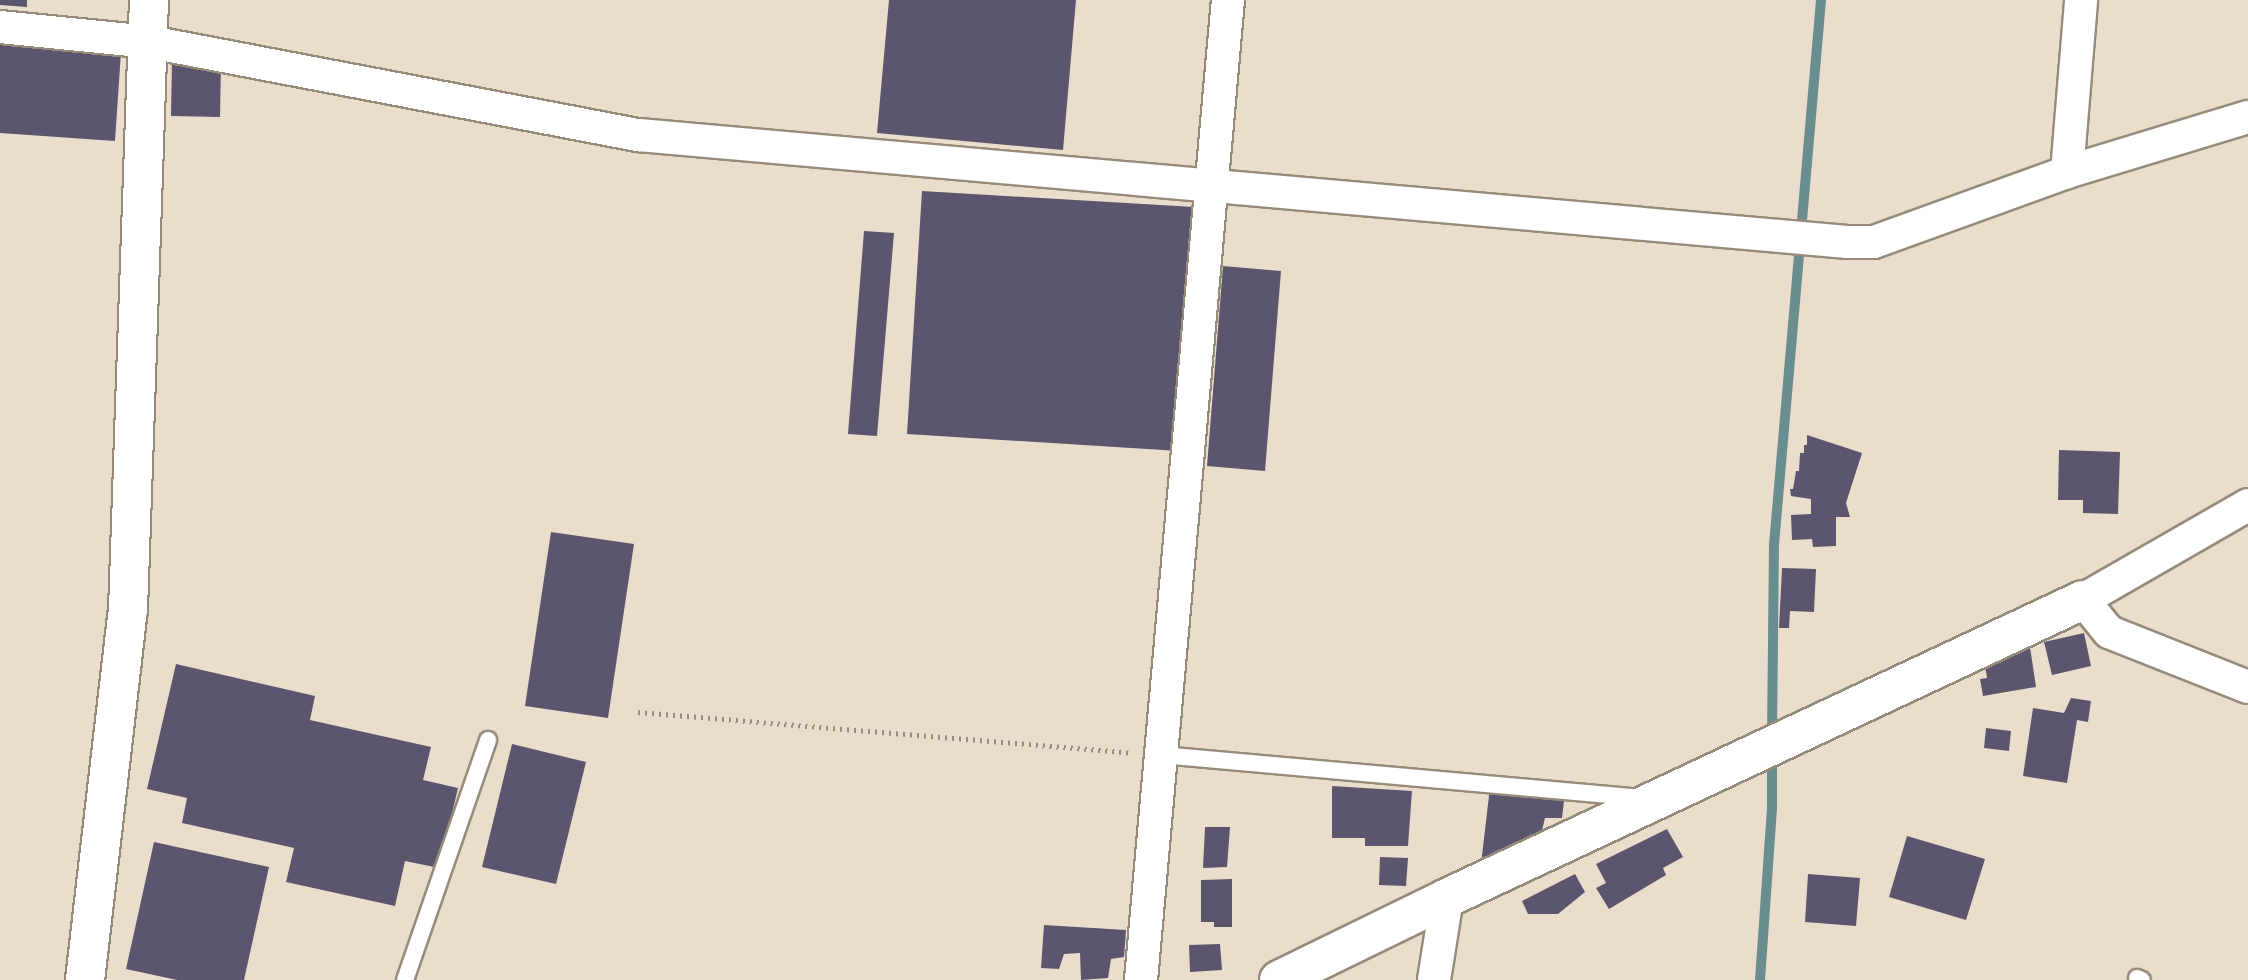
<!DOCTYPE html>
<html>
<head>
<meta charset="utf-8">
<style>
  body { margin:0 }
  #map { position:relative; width:2248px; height:980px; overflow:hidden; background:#ebddcc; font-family:"Exo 2",sans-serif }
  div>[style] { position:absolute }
  .stream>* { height:10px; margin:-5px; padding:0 5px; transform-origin:5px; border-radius:5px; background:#6a8e8f }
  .building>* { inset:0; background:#5b566e }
  .path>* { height:4.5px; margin-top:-2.25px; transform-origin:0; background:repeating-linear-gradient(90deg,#978c80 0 2px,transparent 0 7px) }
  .roads { filter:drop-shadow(2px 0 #978a7a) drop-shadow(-2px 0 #978a7a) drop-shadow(0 2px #978a7a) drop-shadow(0 -2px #978a7a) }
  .lane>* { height:16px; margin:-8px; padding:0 8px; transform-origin:8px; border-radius:8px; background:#fff }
  .street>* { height:32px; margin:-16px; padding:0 16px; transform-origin:16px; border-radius:16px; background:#fff }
  .secondary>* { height:38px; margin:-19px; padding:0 19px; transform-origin:19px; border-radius:19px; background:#fff }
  span { translate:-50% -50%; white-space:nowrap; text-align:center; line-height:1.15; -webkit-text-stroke:7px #ebddcc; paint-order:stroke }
</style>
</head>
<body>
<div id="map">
  <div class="stream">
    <i style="left:1772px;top:736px;width:191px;rotate:-89.4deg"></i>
    <i style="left:1774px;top:545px;width:547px;rotate:-85.07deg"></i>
    <i style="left:1760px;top:980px;width:172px;rotate:-86deg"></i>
    <i style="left:1772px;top:808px;width:53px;rotate:-90deg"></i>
  </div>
  <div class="building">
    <i style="clip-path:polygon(0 0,27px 0,27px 7px,0 5px)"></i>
    <i style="clip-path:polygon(889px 0,1076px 0,1063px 150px,877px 133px)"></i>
    <i style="clip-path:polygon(0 43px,121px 52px,115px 141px,0 133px)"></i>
    <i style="clip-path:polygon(172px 60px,221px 61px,220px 117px,171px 116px)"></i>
    <i style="clip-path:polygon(922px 191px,1194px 207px,1179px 451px,907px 434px)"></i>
    <i style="clip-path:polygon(864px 231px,894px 233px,877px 436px,848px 434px)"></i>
    <i style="clip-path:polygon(1223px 266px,1281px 271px,1265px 471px,1207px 466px)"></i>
    <i style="clip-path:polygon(1807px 435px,1862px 453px,1846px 503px,1850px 517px,1836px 517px,1836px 546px,1813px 547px,1812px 539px,1792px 540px,1791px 515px,1811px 514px,1811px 499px,1791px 496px,1790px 489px,1793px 489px,1796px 471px,1799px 471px,1800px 453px,1804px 453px,1804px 445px,1807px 445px)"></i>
    <i style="clip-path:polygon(2059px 450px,2120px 452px,2118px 514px,2083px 513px,2083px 500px,2058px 500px)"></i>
    <i style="clip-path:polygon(551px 532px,634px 544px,608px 718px,525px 706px)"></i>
    <i style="clip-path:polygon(1782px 568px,1816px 569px,1814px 612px,1790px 611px,1789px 628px,1779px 628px)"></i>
    <i style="clip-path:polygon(2084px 633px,2091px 666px,2052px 675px,2044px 642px)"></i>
    <i style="clip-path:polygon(2030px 647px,2036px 687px,1983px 696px,1980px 679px,1987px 678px,1985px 665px,2001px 662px,1999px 651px)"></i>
    <i style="clip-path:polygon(176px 664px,315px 696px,310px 720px,431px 747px,423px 780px,458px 788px,439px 868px,405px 861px,395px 906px,286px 882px,294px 848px,182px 823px,187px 798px,147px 789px)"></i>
    <i style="clip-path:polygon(2071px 698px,2091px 701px,2088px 722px,2077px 720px,2067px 783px,2023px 776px,2033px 708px,2064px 713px)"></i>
    <i style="clip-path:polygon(1986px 728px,2011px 731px,2009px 751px,1984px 748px)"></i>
    <i style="clip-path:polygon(512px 744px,586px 762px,556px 884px,482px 867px)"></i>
    <i style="clip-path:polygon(1332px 786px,1412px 791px,1408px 846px,1365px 846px,1365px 838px,1332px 838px)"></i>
    <i style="clip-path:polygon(1490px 787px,1565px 793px,1562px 818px,1545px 818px,1539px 843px,1480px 873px)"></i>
    <i style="clip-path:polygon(1205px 827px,1230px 827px,1227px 867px,1203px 868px)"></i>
    <i style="clip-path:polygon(1667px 829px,1683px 857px,1663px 868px,1666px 875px,1609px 909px,1596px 888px,1606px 883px,1596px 864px)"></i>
    <i style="clip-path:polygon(1907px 836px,1985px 859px,1966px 920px,1889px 897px)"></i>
    <i style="clip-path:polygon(154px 842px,269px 867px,244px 980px,177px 980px,126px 969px)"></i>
    <i style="clip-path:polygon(1380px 857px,1408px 858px,1406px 886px,1379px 885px)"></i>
    <i style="clip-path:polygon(1575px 874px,1585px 892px,1558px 914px,1528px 914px,1522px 901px)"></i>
    <i style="clip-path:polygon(1808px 874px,1860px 878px,1856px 926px,1805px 922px)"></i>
    <i style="clip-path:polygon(1232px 879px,1232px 927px,1214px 927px,1214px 922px,1201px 922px,1201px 880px)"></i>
    <i style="clip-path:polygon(1044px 925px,1126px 930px,1124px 957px,1111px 959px,1108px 978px,1081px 980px,1080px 953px,1064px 954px,1059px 969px,1041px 968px)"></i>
    <i style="clip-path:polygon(1220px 944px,1222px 970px,1190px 972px,1189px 945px)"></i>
  </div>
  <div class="path">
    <i style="left:638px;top:712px;width:493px;rotate:4.7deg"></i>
  </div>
  <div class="roads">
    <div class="lane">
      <i style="left:1161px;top:755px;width:481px;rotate:5.1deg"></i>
      <i style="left:2137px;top:978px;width:5px;rotate:22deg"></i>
      <i style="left:405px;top:980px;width:254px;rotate:-70.9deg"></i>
    </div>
    <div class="street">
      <i style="left:0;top:27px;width:151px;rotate:5.7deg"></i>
      <i style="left:150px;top:42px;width:498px;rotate:10.8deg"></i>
      <i style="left:639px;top:135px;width:1213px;rotate:5.06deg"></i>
      <i style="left:1847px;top:242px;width:27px"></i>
      <i style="left:1874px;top:242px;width:205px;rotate:-19.9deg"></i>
      <i style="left:2067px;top:172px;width:189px;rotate:-16.9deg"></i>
      <i style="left:2067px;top:172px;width:173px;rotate:-85.3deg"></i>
      <i style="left:2248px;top:505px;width:190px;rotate:150.1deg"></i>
      <i style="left:2083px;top:600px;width:41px;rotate:50.9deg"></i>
      <i style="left:2109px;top:632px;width:149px;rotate:21.6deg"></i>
      <i style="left:1141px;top:980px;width:984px;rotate:-84.93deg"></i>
      <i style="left:1434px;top:980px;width:83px;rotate:-81deg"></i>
    </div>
    <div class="secondary">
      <i style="left:85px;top:980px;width:372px;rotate:-83.4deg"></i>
      <i style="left:128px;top:610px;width:610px;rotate:-88.03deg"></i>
      <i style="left:1279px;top:980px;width:187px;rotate:-26deg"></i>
      <i style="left:1447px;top:898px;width:702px;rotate:-25.11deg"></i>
    </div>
  </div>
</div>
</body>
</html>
